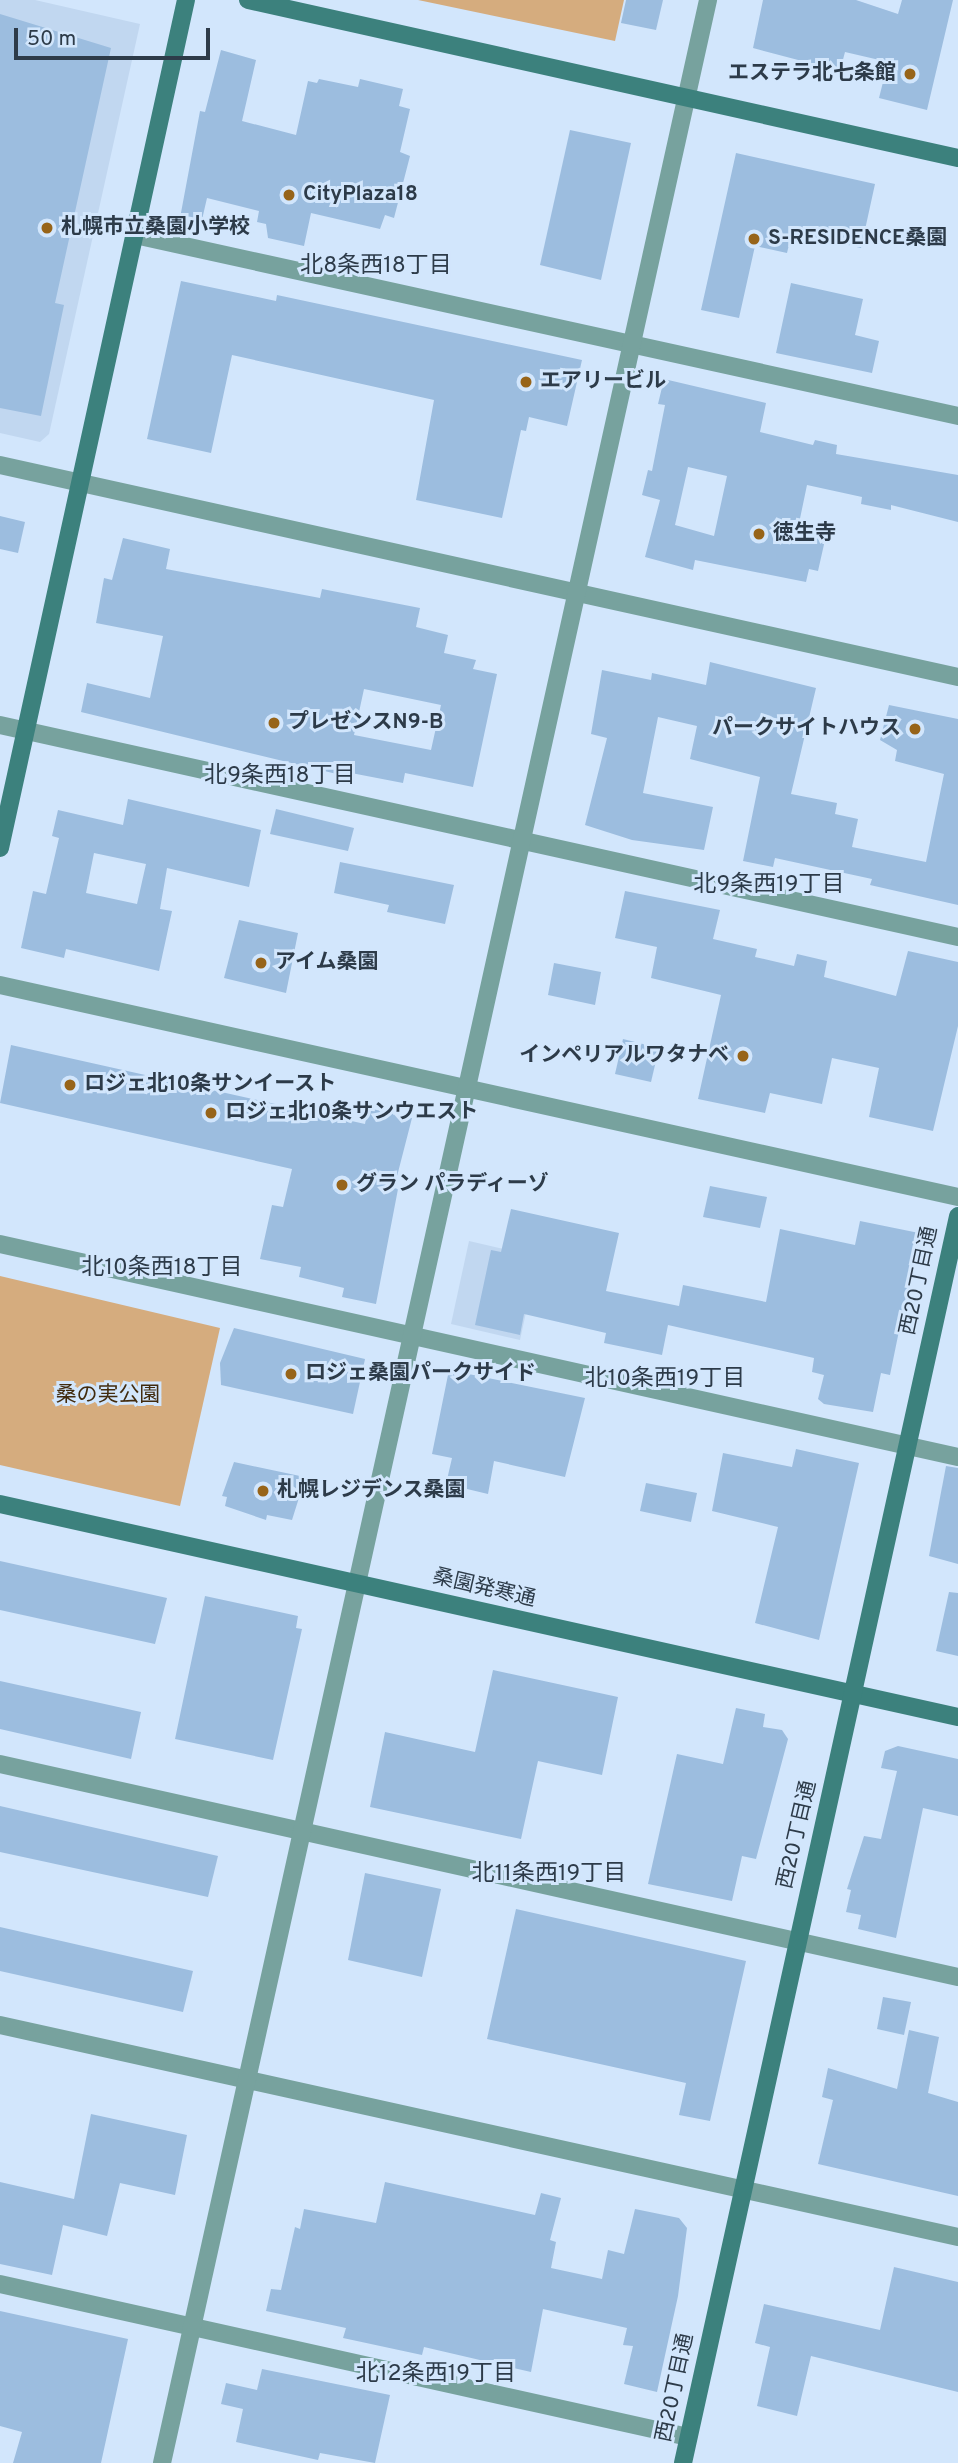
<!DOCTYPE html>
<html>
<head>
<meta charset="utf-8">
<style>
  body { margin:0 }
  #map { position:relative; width:958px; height:2463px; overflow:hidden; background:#d2e6fc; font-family:Overpass,"Noto Sans JP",sans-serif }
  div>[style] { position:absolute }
  .built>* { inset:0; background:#c1d7f0 }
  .green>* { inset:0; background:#d5ac7e }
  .building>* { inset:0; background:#9cbddf }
  .street>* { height:18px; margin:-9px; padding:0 9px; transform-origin:9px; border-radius:9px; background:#77a29e }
  .secondary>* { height:18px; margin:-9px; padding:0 9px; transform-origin:9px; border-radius:9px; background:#3c817d }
  .dots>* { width:19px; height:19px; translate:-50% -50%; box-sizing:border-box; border:4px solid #d2e6fc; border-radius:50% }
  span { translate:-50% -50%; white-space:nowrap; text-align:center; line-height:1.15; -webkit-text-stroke:6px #d2e6fc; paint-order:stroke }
  .poi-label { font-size:21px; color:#2d3b49; font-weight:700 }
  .right { translate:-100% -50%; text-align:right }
  .left { translate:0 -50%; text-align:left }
  .street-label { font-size:21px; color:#2d3b49 }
  .park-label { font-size:21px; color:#412b0e }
  .neighbourhood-label { font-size:23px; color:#2d3b49 }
  .scale { position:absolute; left:14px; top:28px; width:196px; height:32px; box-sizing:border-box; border:4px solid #2d3b49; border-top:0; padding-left:9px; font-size:21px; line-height:24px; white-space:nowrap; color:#2d3b49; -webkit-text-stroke:5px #d2e6fc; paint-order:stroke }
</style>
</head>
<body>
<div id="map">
  <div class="built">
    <i style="clip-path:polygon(0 0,35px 0,140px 24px,49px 434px,40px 442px,0 433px)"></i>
    <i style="clip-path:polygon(469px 1241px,538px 1257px,520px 1340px,451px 1324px)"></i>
  </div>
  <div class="green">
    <i style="clip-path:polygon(418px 0,624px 0,615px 41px)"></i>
    <i style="clip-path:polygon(0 1276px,220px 1328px,180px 1506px,0 1465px)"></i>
  </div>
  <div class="building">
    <i style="clip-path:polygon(626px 0,663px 0,656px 30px,621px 23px)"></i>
    <i style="clip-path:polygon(763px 0,856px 0,898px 14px,902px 0,953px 0,927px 110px,879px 98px,888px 62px,845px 52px,840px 71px,753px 48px)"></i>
    <i style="clip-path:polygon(0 14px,111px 48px,55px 303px,64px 305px,41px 416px,0 408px)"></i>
    <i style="clip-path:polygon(221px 50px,256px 60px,242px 121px,296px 135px,308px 81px,317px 83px,319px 79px,358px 87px,360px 79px,403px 89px,399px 106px,410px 109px,400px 152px,410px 156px,394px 218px,385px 215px,380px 229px,311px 213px,304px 246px,268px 238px,266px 224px,257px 222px,259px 211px,207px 198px,201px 224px,180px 218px,200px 111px,205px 112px)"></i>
    <i style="clip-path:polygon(570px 130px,631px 143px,601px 280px,540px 265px)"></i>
    <i style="clip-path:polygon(736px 153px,875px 184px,861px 248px,792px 232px,787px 253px,755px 246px,739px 318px,701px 310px)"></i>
    <i style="clip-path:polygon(181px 281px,276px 301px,277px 295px,582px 360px,567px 426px,529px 417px,526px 431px,521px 430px,502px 518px,416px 500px,434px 400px,232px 355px,211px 453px,147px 439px)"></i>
    <i style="clip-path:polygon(791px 283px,863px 299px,855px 335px,879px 341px,872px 373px,776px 353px)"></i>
    <i style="clip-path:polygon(evenodd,664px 379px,766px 403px,760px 432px,813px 445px,815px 440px,837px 445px,836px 454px,958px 475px,958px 522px,891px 505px,891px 510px,861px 504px,862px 497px,807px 485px,797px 533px,825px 540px,818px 571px,809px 569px,806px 582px,695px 560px,693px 570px,645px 557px,660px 500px,642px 495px,648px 470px,652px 471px,665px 405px,658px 404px,664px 379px,688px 467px,727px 476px,714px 536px,675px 525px,688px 467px)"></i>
    <i style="clip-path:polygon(0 516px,25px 522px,18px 553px,0 549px)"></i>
    <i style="clip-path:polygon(evenodd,123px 538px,170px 549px,166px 569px,320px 598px,322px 589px,420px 608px,416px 627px,448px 635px,444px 653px,476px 660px,473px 669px,497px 674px,473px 787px,405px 773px,403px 783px,346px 772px,345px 776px,81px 712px,87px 683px,150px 698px,163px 636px,96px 623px,104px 578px,112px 580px,123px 538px,364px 689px,441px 705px,431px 750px,354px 735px,364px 689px)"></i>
    <i style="clip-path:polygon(710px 662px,816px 688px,791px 794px,837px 803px,835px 814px,858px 819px,852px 847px,926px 862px,944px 774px,895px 761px,897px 750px,880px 740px,889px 705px,958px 719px,958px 905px,870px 885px,872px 879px,775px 858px,773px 867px,743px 861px,760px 777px,690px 759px,697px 726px,658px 717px,643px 793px,713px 807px,704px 850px,632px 840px,585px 825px,607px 738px,591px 734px,602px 670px,651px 680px,652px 673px,706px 685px)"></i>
    <i style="clip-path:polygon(evenodd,128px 799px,261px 830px,249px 887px,167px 868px,160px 909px,172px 911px,159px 971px,66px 949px,64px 958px,21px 948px,33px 891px,46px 894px,59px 838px,52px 836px,58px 810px,123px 825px,128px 799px,94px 853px,146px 864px,137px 904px,86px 893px,94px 853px)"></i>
    <i style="clip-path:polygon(276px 809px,354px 828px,348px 851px,270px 834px)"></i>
    <i style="clip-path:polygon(340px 862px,454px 885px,445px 924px,387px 912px,389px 905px,334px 893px)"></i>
    <i style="clip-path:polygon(625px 891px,720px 910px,713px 939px,757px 949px,755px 957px,794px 966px,797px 954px,827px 961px,824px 977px,896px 996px,908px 951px,958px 962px,958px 1026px,933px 1131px,869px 1117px,879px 1068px,832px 1058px,822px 1104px,770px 1093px,765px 1113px,698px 1099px,721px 995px,651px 978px,657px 947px,615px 938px)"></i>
    <i style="clip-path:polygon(239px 920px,298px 933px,286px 993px,224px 978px)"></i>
    <i style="clip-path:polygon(554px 963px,601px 972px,595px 1005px,548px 995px)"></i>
    <i style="clip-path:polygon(623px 1039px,659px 1048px,651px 1082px,615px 1074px)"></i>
    <i style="clip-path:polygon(11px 1045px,365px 1124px,368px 1108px,412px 1118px,394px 1188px,398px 1189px,376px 1304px,342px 1297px,344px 1288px,299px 1277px,301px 1267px,260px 1259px,272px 1205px,283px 1207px,292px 1169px,0 1103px)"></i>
    <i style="clip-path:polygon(710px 1186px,767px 1197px,760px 1228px,703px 1217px)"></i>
    <i style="clip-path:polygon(511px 1209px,619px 1233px,606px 1291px,679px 1306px,683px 1285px,766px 1302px,780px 1229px,855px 1245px,860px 1221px,919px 1233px,890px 1375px,881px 1373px,873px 1412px,824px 1404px,818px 1399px,824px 1375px,812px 1372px,814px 1358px,668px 1325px,662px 1355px,604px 1343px,606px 1333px,524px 1314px,520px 1335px,475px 1325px,491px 1250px,501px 1252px)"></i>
    <i style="clip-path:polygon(234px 1328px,365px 1359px,353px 1414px,221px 1385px,220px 1363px)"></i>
    <i style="clip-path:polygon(449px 1370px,585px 1398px,565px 1477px,494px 1461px,488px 1494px,446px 1484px,452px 1458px,432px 1454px)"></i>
    <i style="clip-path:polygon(796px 1449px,859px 1463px,819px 1640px,755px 1623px,778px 1527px,712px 1511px,723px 1453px,792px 1467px)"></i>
    <i style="clip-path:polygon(234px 1462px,300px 1476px,299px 1484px,303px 1485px,292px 1520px,267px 1515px,266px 1520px,225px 1506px,227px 1497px,222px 1496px)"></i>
    <i style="clip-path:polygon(946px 1466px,958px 1468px,958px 1564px,929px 1556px)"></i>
    <i style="clip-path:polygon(646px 1483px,697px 1493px,691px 1522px,640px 1511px)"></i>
    <i style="clip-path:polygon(0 1561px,167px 1598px,155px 1644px,0 1610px)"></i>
    <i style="clip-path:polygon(949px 1592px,958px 1593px,958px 1656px,936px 1651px)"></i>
    <i style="clip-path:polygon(205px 1596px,298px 1616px,296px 1628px,302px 1629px,273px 1760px,175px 1739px)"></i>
    <i style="clip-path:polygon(493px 1670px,618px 1697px,602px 1775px,538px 1761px,521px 1839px,370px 1807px,385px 1732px,475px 1752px)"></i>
    <i style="clip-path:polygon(0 1681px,141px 1712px,131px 1759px,0 1729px)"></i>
    <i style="clip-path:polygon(736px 1708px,765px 1714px,763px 1727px,782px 1730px,788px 1739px,756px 1859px,742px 1856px,732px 1901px,648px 1884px,677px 1754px,723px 1764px)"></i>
    <i style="clip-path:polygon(898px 1746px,958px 1759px,958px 1816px,923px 1808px,896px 1938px,858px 1929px,861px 1915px,846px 1912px,851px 1890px,847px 1889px,864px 1836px,881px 1839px,897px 1771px,881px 1768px,885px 1751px)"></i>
    <i style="clip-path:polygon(0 1806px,218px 1856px,208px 1897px,0 1852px)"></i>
    <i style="clip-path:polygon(365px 1873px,441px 1889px,422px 1977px,348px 1960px)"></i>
    <i style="clip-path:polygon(516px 1909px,746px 1961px,710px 2121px,679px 2115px,686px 2083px,487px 2039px)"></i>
    <i style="clip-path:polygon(0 1927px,193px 1971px,183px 2012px,0 1971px)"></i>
    <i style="clip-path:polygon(883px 1997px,911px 2002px,904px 2035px,877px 2029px)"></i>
    <i style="clip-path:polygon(909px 2030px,939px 2037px,928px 2093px,958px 2102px,958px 2196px,818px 2164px,833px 2100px,822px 2097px,828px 2068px,897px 2089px)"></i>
    <i style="clip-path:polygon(91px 2114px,187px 2135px,175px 2195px,120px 2183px,107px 2236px,63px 2225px,52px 2275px,0 2264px,0 2182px,74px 2199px)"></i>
    <i style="clip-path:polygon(385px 2182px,535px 2215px,541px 2193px,561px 2198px,550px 2240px,556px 2242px,551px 2268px,602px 2279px,608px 2250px,624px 2254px,635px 2209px,679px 2218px,687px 2228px,678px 2296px,657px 2392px,624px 2384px,633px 2346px,623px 2345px,627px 2328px,543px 2309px,531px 2372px,424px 2347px,422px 2355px,343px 2338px,346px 2328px,266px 2311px,271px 2289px,281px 2290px,295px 2227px,300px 2229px,304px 2209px,376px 2223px)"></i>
    <i style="clip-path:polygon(894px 2267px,958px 2282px,958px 2392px,811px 2356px,797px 2416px,757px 2406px,770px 2347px,755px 2343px,764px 2304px,880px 2330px)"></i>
    <i style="clip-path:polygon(0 2311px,128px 2339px,101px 2463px,13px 2463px,22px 2432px,0 2426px)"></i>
    <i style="clip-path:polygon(262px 2369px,390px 2395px,375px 2463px,320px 2453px,318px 2460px,236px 2442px,243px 2409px,221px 2404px,226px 2383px,257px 2390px)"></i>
  </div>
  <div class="street">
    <i style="left:135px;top:235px;width:843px;rotate:12.4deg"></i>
    <i style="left:0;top:465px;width:981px;rotate:12.48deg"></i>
    <i style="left:0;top:725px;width:981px;rotate:12.48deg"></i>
    <i style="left:0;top:985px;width:981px;rotate:12.48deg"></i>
    <i style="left:0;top:1244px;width:981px;rotate:12.54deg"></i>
    <i style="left:0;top:1764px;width:981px;rotate:12.54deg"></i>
    <i style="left:0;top:2025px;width:981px;rotate:12.48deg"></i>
    <i style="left:0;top:2284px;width:705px;rotate:12.54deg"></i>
    <i style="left:162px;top:2463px;width:2523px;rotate:-77.5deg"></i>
  </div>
  <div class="secondary">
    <i style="left:248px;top:0;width:727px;rotate:12.55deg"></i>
    <i style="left:0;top:848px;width:868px;rotate:-77.63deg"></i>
    <i style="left:0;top:1504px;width:981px;rotate:12.54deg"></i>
    <i style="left:683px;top:2463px;width:1277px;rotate:-77.56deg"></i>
  </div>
  <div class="dots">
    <i style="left:910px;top:74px;background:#976419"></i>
    <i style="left:289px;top:195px;background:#976419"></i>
    <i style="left:47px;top:228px;background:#976419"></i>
    <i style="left:754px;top:239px;background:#976419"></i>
    <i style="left:526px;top:382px;background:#976419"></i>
    <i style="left:759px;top:534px;background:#976419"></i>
    <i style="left:274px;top:723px;background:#976419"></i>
    <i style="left:915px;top:729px;background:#976419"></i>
    <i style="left:261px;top:963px;background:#976419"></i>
    <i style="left:743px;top:1056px;background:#976419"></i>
    <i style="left:70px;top:1085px;background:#976419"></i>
    <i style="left:211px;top:1113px;background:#976419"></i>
    <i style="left:342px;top:1185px;background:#976419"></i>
    <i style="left:291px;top:1374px;background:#976419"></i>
    <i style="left:263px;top:1491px;background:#976419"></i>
  </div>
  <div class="poi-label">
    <span class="right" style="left:896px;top:74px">エステラ北七条館</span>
    <span class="left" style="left:303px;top:195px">CityPlaza18</span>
    <span class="left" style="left:61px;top:228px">札幌市立桑園小学校</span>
    <span class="left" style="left:768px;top:239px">S-RESIDENCE桑園</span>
    <span class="left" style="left:540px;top:382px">エアリービル</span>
    <span class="left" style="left:773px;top:534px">徳生寺</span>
    <span class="left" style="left:288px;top:723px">プレゼンスN9-B</span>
    <span class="right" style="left:901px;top:729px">パークサイトハウス</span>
    <span class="left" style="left:275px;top:963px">アイム桑園</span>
    <span class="right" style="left:729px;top:1056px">インペリアルワタナベ</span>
    <span class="left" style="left:84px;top:1085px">ロジェ北10条サンイースト</span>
    <span class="left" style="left:225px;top:1113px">ロジェ北10条サンウエスト</span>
    <span class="left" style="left:356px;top:1185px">グラン パラディーゾ</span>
    <span class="left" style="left:305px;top:1374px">ロジェ桑園パークサイド</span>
    <span class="left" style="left:277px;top:1491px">札幌レジデンス桑園</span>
  </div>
  <div class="street-label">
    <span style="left:920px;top:1281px;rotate:-78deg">西20丁目通</span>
    <span style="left:484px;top:1589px;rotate:13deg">桑園発寒通</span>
    <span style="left:798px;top:1835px;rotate:-77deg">西20丁目通</span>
    <span style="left:676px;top:2388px;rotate:-78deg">西20丁目通</span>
  </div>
  <div class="park-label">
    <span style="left:108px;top:1396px">桑の実公園</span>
  </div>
  <div class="neighbourhood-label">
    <span style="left:376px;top:267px">北8条西18丁目</span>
    <span style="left:280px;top:777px">北9条西18丁目</span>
    <span style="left:769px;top:886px">北9条西19丁目</span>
    <span style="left:162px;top:1269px">北10条西18丁目</span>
    <span style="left:665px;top:1380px">北10条西19丁目</span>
    <span style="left:549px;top:1875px">北11条西19丁目</span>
    <span style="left:436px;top:2375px">北12条西19丁目</span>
  </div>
  <div class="scale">50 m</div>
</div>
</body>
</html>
